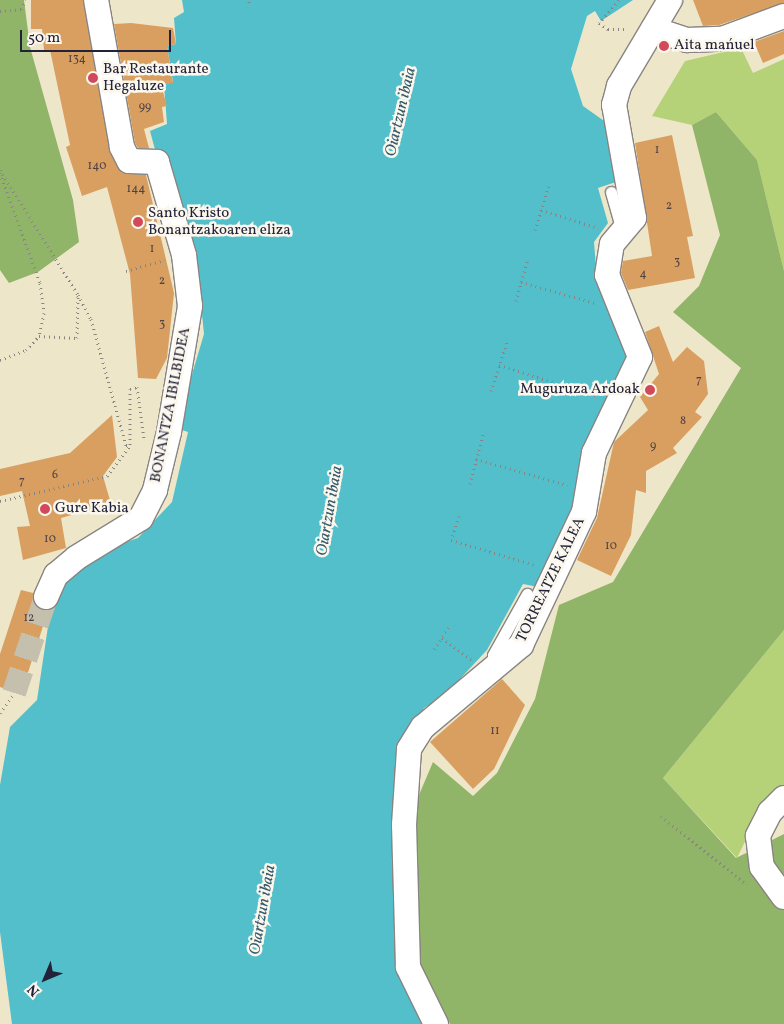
<!DOCTYPE html>
<html>
<head>
<meta charset="utf-8">
<style>
  body { margin:0 }
  #map { position:relative; width:784px; height:1024px; overflow:hidden; background:#eee6c9; font-family:Vollkorn,serif }
  div>[style] { position:absolute }
  .green>* { inset:0; background:#b5d278 }
  .forest>* { inset:0; background:#90b468 }
  .water>* { inset:0; background:#52bfcb }
  .building>* { inset:0; background:#d99f60 }
  .street-tunnel>* { height:24px; margin-top:-12px; transform-origin:0; background:repeating-linear-gradient(90deg,#c5bfad 0 24px,transparent 0 36px) }
  .path>* { height:3px; margin-top:-1.5px; transform-origin:0; background:repeating-linear-gradient(90deg,#888482 0 1px,transparent 0 5px) }
  .roads { filter:drop-shadow(1px 0 #888482) drop-shadow(-1px 0 #888482) drop-shadow(0 1px #888482) drop-shadow(0 -1px #888482) }
  .lane>* { height:11px; margin:-5.5px; padding:0 5.5px; transform-origin:5.5px; border-radius:5.5px; background:#fff }
  .street>* { height:24px; margin:-12px; padding:0 12px; transform-origin:12px; border-radius:12px; background:#fff }
  .dots>* { width:14px; height:14px; translate:-50% -50%; box-sizing:border-box; border:2px solid #fbf7ec; border-radius:50% }
  span { translate:-50% -50%; white-space:nowrap; text-align:center; line-height:1.15; -webkit-text-stroke:5px #fbf7ec; paint-order:stroke }
  .number-label { font-size:12px; color:#504144 }
  .number-label span { -webkit-text-stroke-width:0 }
  .poi-label { font-size:15px; color:#22223b }
  .left { translate:0 -50%; text-align:left }
  .right { translate:-100% -50%; text-align:right }
  .street-label { font-size:15px; color:#22223b }
  .water-label { font-size:16px; color:#33596d; font-style:italic }
  .north { position:absolute; left:20px; top:954px; width:50px; height:50px; -webkit-text-stroke:4px #fbf7ec; paint-order:stroke; rotate:225deg; font-size:14px; font-weight:700; line-height:20px; text-align:center; color:#22223b }
  .north::after { content:''; display:block; margin:auto; width:18px; height:22px; background:#22223b; clip-path:polygon(50% 0,100% 100%,50% 72%,0 100%) }
  .scale { position:absolute; left:20px; top:30px; width:151px; height:22px; box-sizing:border-box; border:2px solid #22223b; border-top:0; padding-left:6px; font-size:15px; line-height:18px; white-space:nowrap; color:#22223b; -webkit-text-stroke:4px #fbf7ec; paint-order:stroke }
</style>
</head>
<body>
<div id="map">
  <div class="green">
    <i style="clip-path:polygon(741px 48px,753px 73px,784px 59px,784px 271px,757px 160px,716px 112px,692px 125px,652px 116px,685px 61px)"></i>
    <i style="clip-path:polygon(784px 630px,784px 785px,764px 802px,737px 858px,663px 778px)"></i>
  </div>
  <div class="forest">
    <i style="clip-path:polygon(0 0,24px 0,30px 47px,73px 200px,79px 242px,38px 272px,9px 283px,0 270px)"></i>
    <i style="clip-path:polygon(716px 112px,757px 160px,784px 271px,784px 630px,663px 778px,736px 858px,784px 834px,784px 1024px,450px 1024px,417px 966px,413px 809px,433px 762px,473px 796px,497px 773px,535px 699px,559px 605px,613px 582px,741px 368px,673px 312px,699px 286px,720px 235px,692px 125px)"></i>
  </div>
  <div class="water">
    <i style="clip-path:polygon(182px 0,633px 0,601px 21px,595px 11px,587px 16px,571px 69px,583px 106px,607px 123px,619px 181px,598px 188px,608px 223px,594px 242px,597px 279px,630px 358px,575px 511px,538px 587px,523px 584px,487px 650px,445px 695px,424px 708px,399px 752px,424px 1024px,12px 1024px,0 932px,0 785px,10px 727px,37px 700px,53px 593px,98px 551px,138px 538px,172px 502px,188px 432px,176px 428px,204px 334px,197px 265px,166px 153px,157px 157px,150px 131px,167px 124px,164px 85px,173px 82px,167px 46px,176px 44px,174px 18px,184px 12px)"></i>
  </div>
  <div class="building">
    <i style="clip-path:polygon(31px 0,83px 0,110px 153px,122px 173px,146px 175px,174px 293px,167px 358px,156px 379px,138px 378px,130px 274px,107px 187px,82px 196px,66px 147px,70px 145px,50px 50px,44px 50px,42px 29px,31px 29px)"></i>
    <i style="clip-path:polygon(693px 0,784px 0,784px 3px,719px 25px,703px 26px)"></i>
    <i style="clip-path:polygon(131px 23px,173px 28px,176px 44px,167px 46px,173px 83px,161px 85px,167px 106px,162px 107px,164px 122px,144px 129px,149px 148px,138px 148px,135px 143px,114px 24px)"></i>
    <i style="clip-path:polygon(784px 31px,784px 54px,763px 63px,754px 42px)"></i>
    <i style="clip-path:polygon(672px 135px,693px 236px,687px 237px,695px 278px,628px 290px,621px 273px,623px 261px,652px 256px,635px 143px)"></i>
    <i style="clip-path:polygon(659px 326px,673px 362px,687px 347px,704px 361px,708px 394px,695px 412px,702px 417px,673px 448px,677px 453px,646px 471px,646px 493px,636px 490px,631px 535px,611px 576px,577px 560px,597px 518px,614px 442px,648px 410px,640px 397px,659px 374px,645px 332px)"></i>
    <i style="clip-path:polygon(112px 415px,117px 457px,103px 476px,111px 504px,61px 518px,66px 548px,23px 560px,17px 527px,30px 526px,22px 491px,0 496px,0 469px,70px 453px)"></i>
    <i style="clip-path:polygon(21px 590px,33px 593px,35px 605px,48px 611px,21px 694px,0 687px,0 654px)"></i>
    <i style="clip-path:polygon(502px 679px,525px 705px,494px 769px,473px 789px,430px 742px)"></i>
  </div>
  <div class="street-tunnel">
    <i style="left:14px;top:693px;width:101px;rotate:-71.6deg"></i>
  </div>
  <div class="path">
    <i style="left:619px;top:0;width:30px;rotate:131deg"></i>
    <i style="left:599px;top:23px;width:11px;rotate:34deg"></i>
    <i style="left:608px;top:29px;width:19px"></i>
    <i style="left:249px;top:3px;width:3px;rotate:-90deg"></i>
    <i style="left:0;top:11px;width:21px;rotate:-5deg"></i>
    <i style="left:21px;top:9px;width:10px;rotate:-61deg"></i>
    <i style="left:0;top:170px;width:147px;rotate:58deg"></i>
    <i style="left:0;top:173px;width:117px;rotate:70deg"></i>
    <i style="left:40px;top:283px;width:30px;rotate:82deg"></i>
    <i style="left:44px;top:313px;width:24px;rotate:102deg"></i>
    <i style="left:541px;top:210px;width:60px;rotate:17.5deg"></i>
    <i style="left:535px;top:230px;width:50px;rotate:-72.6deg"></i>
    <i style="left:126px;top:271px;width:40px;rotate:-16deg"></i>
    <i style="left:521px;top:282px;width:77px;rotate:15.8deg"></i>
    <i style="left:516px;top:301px;width:44px;rotate:-74.1deg"></i>
    <i style="left:0;top:360px;width:28px;rotate:-21deg"></i>
    <i style="left:26px;top:350px;width:19px;rotate:-47deg"></i>
    <i style="left:39px;top:336px;width:38px;rotate:3deg"></i>
    <i style="left:77px;top:338px;width:43px;rotate:-88.7deg"></i>
    <i style="left:78px;top:295px;width:27px;rotate:62deg"></i>
    <i style="left:91px;top:319px;width:131px;rotate:74.5deg"></i>
    <i style="left:126px;top:445px;width:4px"></i>
    <i style="left:130px;top:445px;width:56px;rotate:-90deg"></i>
    <i style="left:130px;top:389px;width:7px;rotate:-16deg"></i>
    <i style="left:137px;top:387px;width:52px;rotate:82.3deg"></i>
    <i style="left:499px;top:365px;width:103px;rotate:17.6deg"></i>
    <i style="left:491px;top:391px;width:55px;rotate:-71.9deg"></i>
    <i style="left:476px;top:459px;width:95px;rotate:15.9deg"></i>
    <i style="left:470px;top:484px;width:55px;rotate:-75.2deg"></i>
    <i style="left:0;top:501px;width:110px;rotate:-13.2deg"></i>
    <i style="left:107px;top:476px;width:39px;rotate:-53deg"></i>
    <i style="left:459px;top:516px;width:25px;rotate:108deg"></i>
    <i style="left:451px;top:540px;width:88px;rotate:16.6deg"></i>
    <i style="left:442px;top:638px;width:37px;rotate:36deg"></i>
    <i style="left:434px;top:649px;width:29px;rotate:-56deg"></i>
    <i style="left:0;top:713px;width:24px;rotate:-55deg"></i>
    <i style="left:661px;top:816px;width:110px;rotate:38.7deg"></i>
  </div>
  <div class="roads">
    <div class="lane">
      <i style="left:611px;top:192px;width:41px;rotate:74.2deg"></i>
      <i style="left:495px;top:665px;width:10px;rotate:-101deg"></i>
      <i style="left:493px;top:655px;width:70px;rotate:-60.9deg"></i>
    </div>
    <div class="street">
      <i style="left:653px;top:29px;width:36px;rotate:18deg"></i>
      <i style="left:687px;top:40px;width:35px;rotate:-2deg"></i>
      <i style="left:722px;top:39px;width:66px;rotate:-20.4deg"></i>
      <i style="left:46px;top:597px;width:24px;rotate:-66deg"></i>
      <i style="left:56px;top:575px;width:26px;rotate:-40deg"></i>
      <i style="left:76px;top:558px;width:76px;rotate:-31.6deg"></i>
      <i style="left:141px;top:518px;width:31px;rotate:-63deg"></i>
      <i style="left:155px;top:490px;width:60px;rotate:-76.4deg"></i>
      <i style="left:169px;top:432px;width:128px;rotate:-80.5deg"></i>
      <i style="left:190px;top:306px;width:51px;rotate:-96.7deg"></i>
      <i style="left:184px;top:255px;width:97px;rotate:-106.2deg"></i>
      <i style="left:157px;top:162px;width:28px;rotate:-178deg"></i>
      <i style="left:129px;top:161px;width:16px;rotate:-117deg"></i>
      <i style="left:122px;top:147px;width:149px;rotate:-100deg"></i>
      <i style="left:784px;top:798px;width:20px;rotate:135deg"></i>
      <i style="left:770px;top:812px;width:27px;rotate:117deg"></i>
      <i style="left:758px;top:836px;width:31px;rotate:83deg"></i>
      <i style="left:762px;top:867px;width:37px;rotate:54deg"></i>
      <i style="left:436px;top:1024px;width:64px;rotate:-116.2deg"></i>
      <i style="left:408px;top:967px;width:142px;rotate:-91.6deg"></i>
      <i style="left:404px;top:825px;width:76px;rotate:-86.2deg"></i>
      <i style="left:409px;top:749px;width:26px;rotate:-58deg"></i>
      <i style="left:423px;top:727px;width:128px;rotate:-39.9deg"></i>
      <i style="left:521px;top:645px;width:147px;rotate:-64.7deg"></i>
      <i style="left:584px;top:512px;width:60px;rotate:-80.4deg"></i>
      <i style="left:594px;top:453px;width:106px;rotate:-64.4deg"></i>
      <i style="left:640px;top:357px;width:88px;rotate:-111.9deg"></i>
      <i style="left:607px;top:275px;width:31px;rotate:-81deg"></i>
      <i style="left:612px;top:244px;width:34px;rotate:-50deg"></i>
      <i style="left:634px;top:218px;width:115px;rotate:-100deg"></i>
      <i style="left:614px;top:105px;width:20px;rotate:-75deg"></i>
      <i style="left:619px;top:86px;width:100px;rotate:-59.3deg"></i>
    </div>
  </div>
  <div class="dots">
    <i style="left:664px;top:46px;background:#d1495b"></i>
    <i style="left:93px;top:78px;background:#d1495b"></i>
    <i style="left:138px;top:222px;background:#d1495b"></i>
    <i style="left:650px;top:390px;background:#d1495b"></i>
    <i style="left:45px;top:509px;background:#d1495b"></i>
  </div>
  <div class="number-label">
    <span style="left:77px;top:60px">134</span>
    <span style="left:145px;top:108px">99</span>
    <span style="left:657px;top:151px">1</span>
    <span style="left:97px;top:167px">140</span>
    <span style="left:136px;top:190px">144</span>
    <span style="left:669px;top:207px">2</span>
    <span style="left:152px;top:250px">1</span>
    <span style="left:677px;top:263px">3</span>
    <span style="left:643px;top:275px">4</span>
    <span style="left:162px;top:282px">2</span>
    <span style="left:162px;top:325px">3</span>
    <span style="left:699px;top:381px">7</span>
    <span style="left:683px;top:422px">8</span>
    <span style="left:653px;top:447px">9</span>
    <span style="left:55px;top:476px">6</span>
    <span style="left:22px;top:482px">7</span>
    <span style="left:50px;top:540px">10</span>
    <span style="left:611px;top:547px">10</span>
    <span style="left:29px;top:619px">12</span>
    <span style="left:495px;top:732px">11</span>
  </div>
  <div class="poi-label">
    <span class="left" style="left:674px;top:46px">Aita mańuel</span>
    <span class="left" style="left:103px;top:78px">Bar Restaurante<br>Hegaluze</span>
    <span class="left" style="left:148px;top:222px">Santo Kristo<br>Bonantzakoaren eliza</span>
    <span class="right" style="left:640px;top:390px">Muguruza Ardoak</span>
    <span class="left" style="left:55px;top:509px">Gure Kabia</span>
  </div>
  <div class="street-label">
    <span style="left:171px;top:405px;rotate:-79deg">BONANTZA IBILBIDEA</span>
    <span style="left:551px;top:580px;rotate:-64deg">TORREATZE KALEA</span>
  </div>
  <div class="water-label">
    <span style="left:401px;top:112px;rotate:-77deg">Oiartzun ibaia</span>
    <span style="left:330px;top:511px;rotate:-80deg">Oiartzun ibaia</span>
    <span style="left:263px;top:910px;rotate:-80deg">Oiartzun ibaia</span>
  </div>
  <div class="north">N</div>
  <div class="scale">50 m</div>
</div>
</body>
</html>
